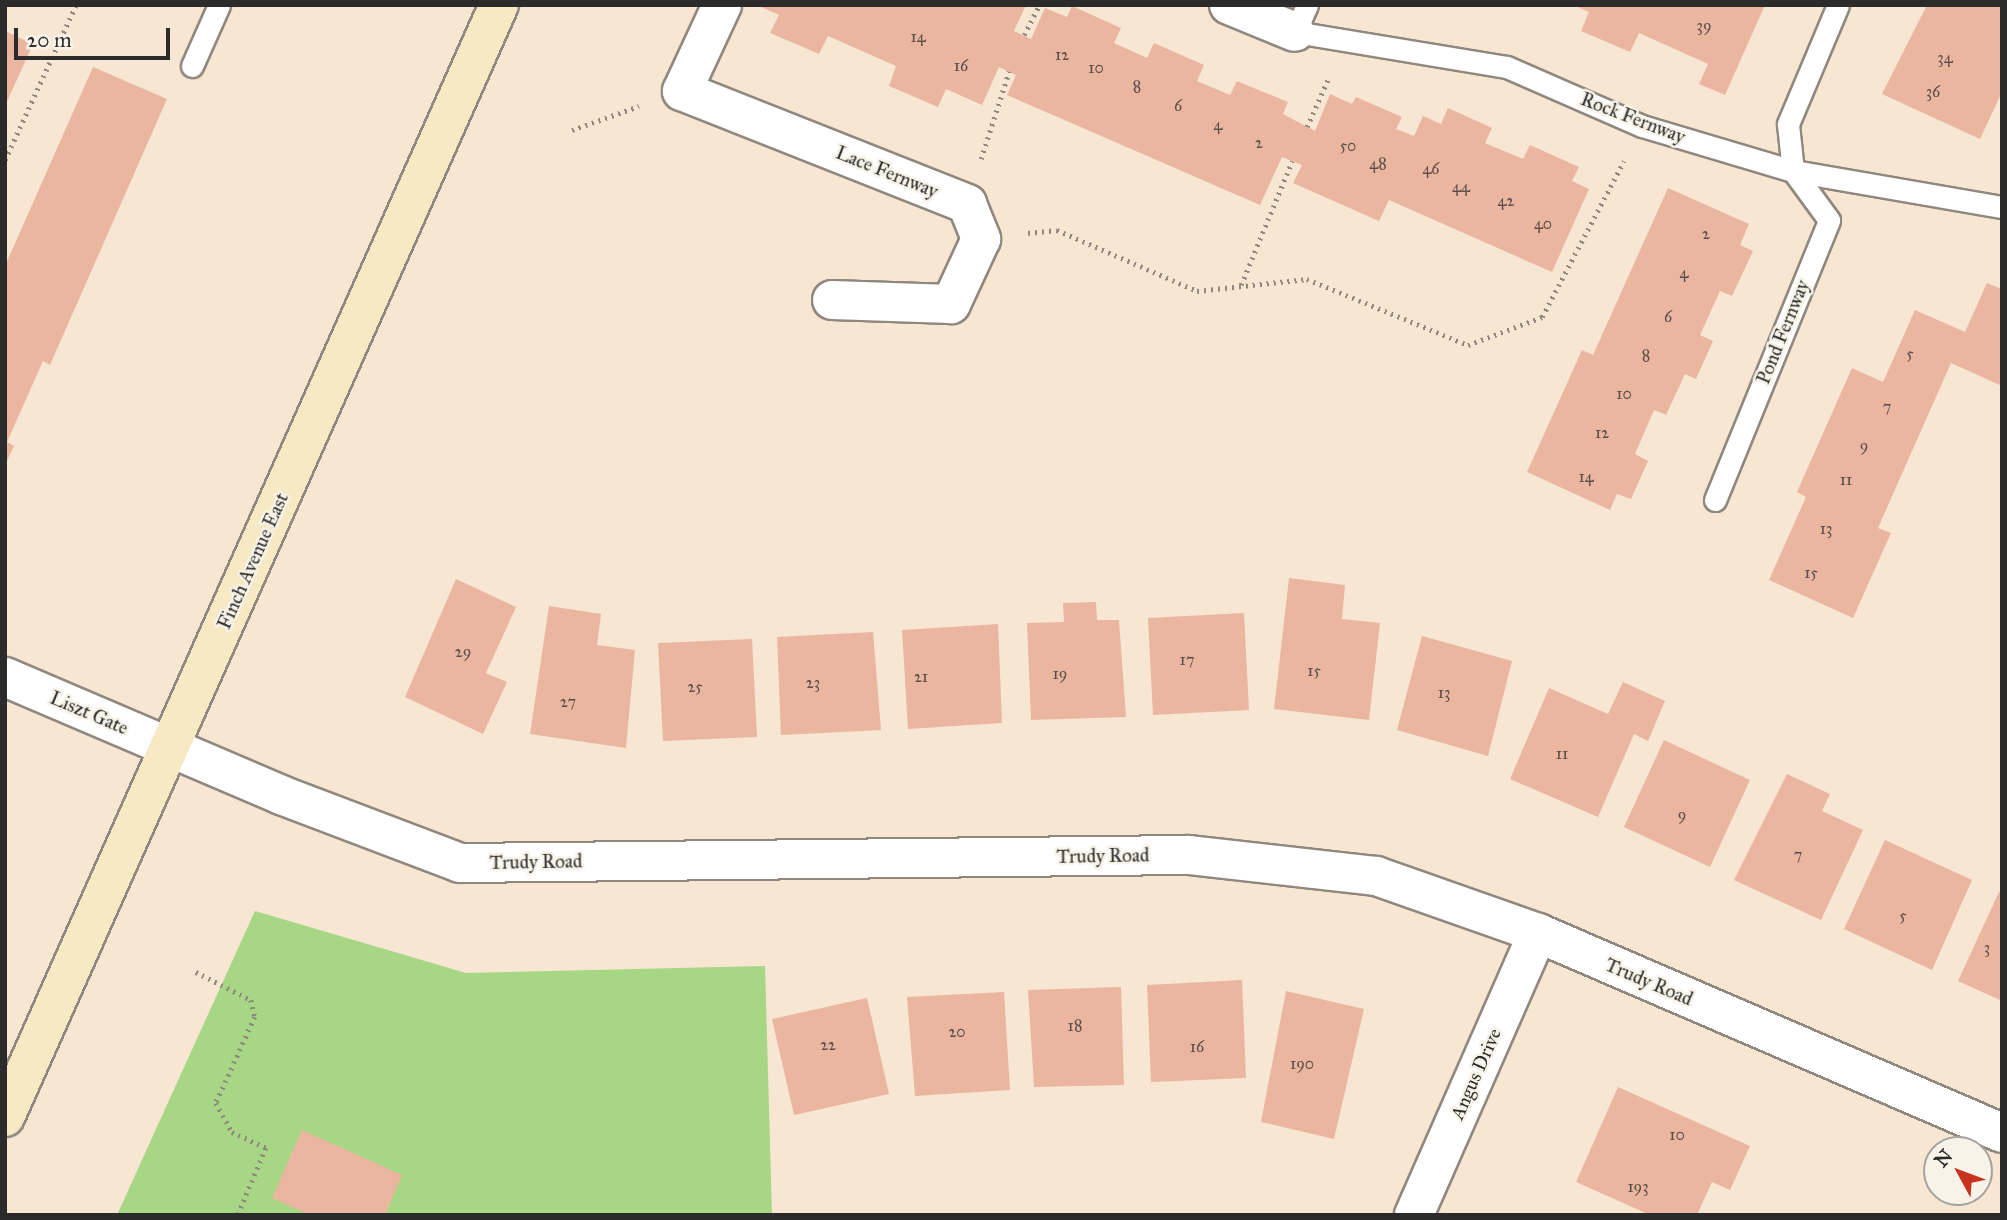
<!DOCTYPE html>
<html>
<head>
<meta charset="utf-8">
<style>
  body { margin:0 }
  #map { position:relative; width:2007px; height:1220px; overflow:hidden; background:#f6e6d2; font-family:"IM FELL Great Primer",serif }
  div>[style] { position:absolute }
  .green>* { inset:0; background:#a7d685 }
  .building>* { inset:0; background:#ebb6a0 }
  .path>* { height:4.5px; margin-top:-2.25px; transform-origin:0; background:repeating-linear-gradient(90deg,#90887e 0 2px,transparent 0 7px) }
  .roads { filter:drop-shadow(2px 0 #90887e) drop-shadow(-2px 0 #90887e) drop-shadow(0 2px #90887e) drop-shadow(0 -2px #90887e) }
  .service>* { height:21px; margin:-10.5px; padding:0 10.5px; transform-origin:10.5px; border-radius:10.5px; background:#fff }
  .minor>* { height:38px; margin:-19px; padding:0 19px; transform-origin:19px; border-radius:19px; background:#fff }
  .secondary>* { height:38px; margin:-19px; padding:0 19px; transform-origin:19px; border-radius:19px; background:#f6e9c3 }
  span { translate:-50% -50%; white-space:nowrap; text-align:center; line-height:1.15; -webkit-text-stroke:5px #f7f3e8; paint-order:stroke }
  .number-label { font-size:16px; color:#5b4e48 }
  .number-label span { -webkit-text-stroke-width:0 }
  .street-label { font-size:19px; color:#2b2b2b }
  .frame { position:absolute; inset:0; border:7px solid #2b2b2b; pointer-events:none }
  .north { position:absolute; left:1923px; top:1136px; width:70px; height:70px; box-sizing:border-box; background:#f7f3e8; border:2px solid #a5a39c; border-radius:50%; rotate:311deg; font-size:19px; font-weight:700; line-height:28px; text-align:center; color:#2b2b2b }
  .north::after { content:''; display:block; margin:auto; width:24px; height:32px; background:#c8321e; clip-path:polygon(50% 0,100% 100%,50% 72%,0 100%) }
  .scale { position:absolute; left:14px; top:28px; width:156px; height:32px; box-sizing:border-box; border:4px solid #2b2b2b; border-top:0; padding-left:9px; font-size:21px; line-height:24px; white-space:nowrap; color:#2b2b2b; -webkit-text-stroke:5px #f7f3e8; paint-order:stroke }
</style>
</head>
<body>
<div id="map">
  <div class="green">
    <i style="clip-path:polygon(255px 911px,466px 973px,765px 966px,772px 1215px,117px 1215px)"></i>
  </div>
  <div class="building">
    <i style="clip-path:polygon(757px 5px,1026px 5px,1014px 31px,1031px 39px,1045px 8px,1067px 17px,1072px 6px,1121px 28px,1114px 43px,1147px 58px,1154px 43px,1204px 65px,1197px 81px,1230px 95px,1237px 81px,1288px 102px,1283px 114px,1315px 131px,1330px 94px,1352px 104px,1356px 97px,1402px 117px,1396px 129px,1414px 136px,1423px 116px,1441px 124px,1448px 108px,1492px 128px,1485px 143px,1523px 159px,1530px 145px,1579px 167px,1572px 181px,1589px 189px,1552px 272px,1389px 200px,1379px 221px,1293px 183px,1302px 165px,1282px 157px,1260px 205px,1007px 95px,1016px 75px,999px 67px,982px 105px,946px 89px,938px 107px,889px 86px,896px 66px,828px 36px,819px 54px,770px 33px,779px 15px)"></i>
    <i style="clip-path:polygon(1573px 5px,1765px 5px,1725px 95px,1699px 84px,1708px 64px,1639px 33px,1630px 52px,1581px 31px,1589px 12px)"></i>
    <i style="clip-path:polygon(1927px 5px,2002px 5px,2002px 92px,1980px 139px,1882px 94px)"></i>
    <i style="clip-path:polygon(5px 31px,33px 44px,5px 106px)"></i>
    <i style="clip-path:polygon(93px 67px,167px 99px,50px 365px,43px 361px,7px 442px,14px 446px,5px 465px,5px 266px)"></i>
    <i style="clip-path:polygon(1668px 188px,1749px 224px,1740px 245px,1753px 251px,1732px 296px,1720px 291px,1700px 335px,1713px 341px,1696px 379px,1685px 374px,1666px 415px,1654px 410px,1635px 454px,1648px 461px,1631px 499px,1617px 494px,1610px 510px,1527px 472px,1582px 350px,1593px 355px)"></i>
    <i style="clip-path:polygon(1987px 283px,2002px 289px,2002px 386px,1951px 363px,1878px 528px,1891px 533px,1853px 618px,1769px 580px,1806px 497px,1797px 492px,1852px 368px,1883px 382px,1915px 310px,1965px 332px)"></i>
    <i style="clip-path:polygon(1289px 578px,1345px 585px,1342px 619px,1380px 623px,1369px 720px,1274px 709px)"></i>
    <i style="clip-path:polygon(456px 579px,516px 607px,486px 673px,507px 682px,483px 734px,405px 697px)"></i>
    <i style="clip-path:polygon(1096px 602px,1097px 620px,1119px 620px,1126px 717px,1031px 720px,1027px 623px,1064px 622px,1063px 603px)"></i>
    <i style="clip-path:polygon(549px 606px,601px 614px,597px 645px,635px 650px,626px 748px,530px 734px)"></i>
    <i style="clip-path:polygon(1244px 613px,1249px 710px,1153px 715px,1148px 618px)"></i>
    <i style="clip-path:polygon(998px 624px,1002px 723px,908px 729px,902px 630px)"></i>
    <i style="clip-path:polygon(873px 632px,881px 730px,781px 735px,777px 637px)"></i>
    <i style="clip-path:polygon(1422px 636px,1512px 661px,1488px 756px,1397px 730px)"></i>
    <i style="clip-path:polygon(752px 639px,757px 737px,663px 741px,658px 643px)"></i>
    <i style="clip-path:polygon(1623px 682px,1665px 701px,1648px 741px,1634px 734px,1598px 817px,1510px 779px,1549px 688px,1608px 714px)"></i>
    <i style="clip-path:polygon(1664px 740px,1750px 780px,1710px 867px,1624px 827px)"></i>
    <i style="clip-path:polygon(1787px 774px,1830px 794px,1822px 811px,1863px 830px,1821px 920px,1734px 880px)"></i>
    <i style="clip-path:polygon(1885px 840px,1972px 880px,1932px 970px,1844px 929px)"></i>
    <i style="clip-path:polygon(1999px 892px,2002px 894px,2002px 1001px,1958px 981px)"></i>
    <i style="clip-path:polygon(1242px 980px,1246px 1078px,1151px 1082px,1147px 985px)"></i>
    <i style="clip-path:polygon(1121px 987px,1124px 1085px,1034px 1087px,1028px 990px)"></i>
    <i style="clip-path:polygon(1286px 991px,1364px 1009px,1334px 1139px,1261px 1122px)"></i>
    <i style="clip-path:polygon(1004px 992px,1010px 1090px,915px 1096px,907px 997px)"></i>
    <i style="clip-path:polygon(867px 998px,889px 1094px,794px 1115px,772px 1019px)"></i>
    <i style="clip-path:polygon(1618px 1087px,1750px 1146px,1730px 1190px,1712px 1182px,1697px 1215px,1650px 1215px,1576px 1182px)"></i>
    <i style="clip-path:polygon(302px 1130px,402px 1175px,385px 1215px,310px 1215px,272px 1198px)"></i>
  </div>
  <div class="path">
    <i style="left:1024px;top:35px;width:34px;rotate:-63deg"></i>
    <i style="left:1307px;top:127px;width:55px;rotate:-66.3deg"></i>
    <i style="left:572px;top:130px;width:71px;rotate:-19.7deg"></i>
    <i style="left:981px;top:159px;width:92px;rotate:-72.3deg"></i>
    <i style="left:5px;top:160px;width:170px;rotate:-65.4deg"></i>
    <i style="left:1028px;top:233px;width:29px;rotate:-6deg"></i>
    <i style="left:1057px;top:230px;width:153px;rotate:23.5deg"></i>
    <i style="left:1197px;top:291px;width:111px;rotate:-6.2deg"></i>
    <i style="left:1307px;top:279px;width:174px;rotate:22.3deg"></i>
    <i style="left:1468px;top:345px;width:79px;rotate:-20.7deg"></i>
    <i style="left:1542px;top:317px;width:176px;rotate:-62.3deg"></i>
    <i style="left:1241px;top:285px;width:134px;rotate:-67.6deg"></i>
    <i style="left:196px;top:972px;width:62px;rotate:27deg"></i>
    <i style="left:251px;top:1000px;width:17px;rotate:77deg"></i>
    <i style="left:255px;top:1017px;width:94px;rotate:114.4deg"></i>
    <i style="left:216px;top:1103px;width:33px;rotate:61deg"></i>
    <i style="left:232px;top:1132px;width:38px;rotate:25deg"></i>
    <i style="left:266px;top:1148px;width:73px;rotate:112.7deg"></i>
  </div>
  <div class="roads">
    <div class="service">
      <i style="left:1307px;top:5px;width:30px;rotate:114deg"></i>
      <i style="left:1295px;top:32px;width:215px;rotate:9.4deg"></i>
      <i style="left:1507px;top:67px;width:147px;rotate:23.6deg"></i>
      <i style="left:1642px;top:126px;width:158px;rotate:16.6deg"></i>
      <i style="left:1793px;top:171px;width:212px;rotate:9.8deg"></i>
      <i style="left:192px;top:66px;width:67px;rotate:-66.1deg"></i>
      <i style="left:1715px;top:500px;width:302px;rotate:-67.8deg"></i>
      <i style="left:1829px;top:220px;width:61px;rotate:-126.3deg"></i>
      <i style="left:1793px;top:171px;width:47px;rotate:-96.1deg"></i>
      <i style="left:1788px;top:124px;width:129px;rotate:-67.2deg"></i>
    </div>
    <div class="minor">
      <i style="left:722px;top:5px;width:95px;rotate:114.9deg"></i>
      <i style="left:682px;top:91px;width:307px;rotate:21.6deg"></i>
      <i style="left:967px;top:204px;width:38px;rotate:68deg"></i>
      <i style="left:981px;top:239px;width:72px;rotate:114.8deg"></i>
      <i style="left:951px;top:304px;width:119px;rotate:-178.1deg"></i>
      <i style="left:1229px;top:5px;width:71px;rotate:22.2deg"></i>
      <i style="left:5px;top:677px;width:300px;rotate:23.1deg"></i>
      <i style="left:281px;top:795px;width:191px;rotate:20.8deg"></i>
      <i style="left:460px;top:863px;width:729px;rotate:-0.63deg"></i>
      <i style="left:1189px;top:855px;width:188px;rotate:6.4deg"></i>
      <i style="left:1376px;top:876px;width:172px;rotate:19.4deg"></i>
      <i style="left:1538px;top:933px;width:505px;rotate:23.32deg"></i>
      <i style="left:1414px;top:1215px;width:308px;rotate:-66.3deg"></i>
    </div>
    <div class="secondary">
      <i style="left:5px;top:1117px;width:1217px;rotate:-66.05deg"></i>
    </div>
  </div>
  <div class="number-label">
    <span style="left:1704px;top:26px">39</span>
    <span style="left:918px;top:37px">14</span>
    <span style="left:1062px;top:55px">12</span>
    <span style="left:1945px;top:58px">34</span>
    <span style="left:961px;top:66px">16</span>
    <span style="left:1096px;top:68px">10</span>
    <span style="left:1137px;top:87px">8</span>
    <span style="left:1933px;top:92px">36</span>
    <span style="left:1178px;top:106px">6</span>
    <span style="left:1218px;top:125px">4</span>
    <span style="left:1259px;top:143px">2</span>
    <span style="left:1348px;top:146px">50</span>
    <span style="left:1378px;top:164px">48</span>
    <span style="left:1431px;top:169px">46</span>
    <span style="left:1461px;top:187px">44</span>
    <span style="left:1506px;top:201px">42</span>
    <span style="left:1543px;top:224px">40</span>
    <span style="left:1706px;top:234px">2</span>
    <span style="left:1684px;top:273px">4</span>
    <span style="left:1668px;top:317px">6</span>
    <span style="left:1910px;top:354px">5</span>
    <span style="left:1646px;top:356px">8</span>
    <span style="left:1624px;top:394px">10</span>
    <span style="left:1887px;top:407px">7</span>
    <span style="left:1602px;top:433px">12</span>
    <span style="left:1864px;top:446px">9</span>
    <span style="left:1586px;top:477px">14</span>
    <span style="left:1846px;top:480px">11</span>
    <span style="left:1826px;top:529px">13</span>
    <span style="left:1811px;top:573px">15</span>
    <span style="left:463px;top:652px">29</span>
    <span style="left:1187px;top:660px">17</span>
    <span style="left:1314px;top:671px">15</span>
    <span style="left:1060px;top:674px">19</span>
    <span style="left:921px;top:677px">21</span>
    <span style="left:813px;top:683px">23</span>
    <span style="left:695px;top:687px">25</span>
    <span style="left:1444px;top:693px">13</span>
    <span style="left:568px;top:702px">27</span>
    <span style="left:1562px;top:754px">11</span>
    <span style="left:1682px;top:815px">9</span>
    <span style="left:1798px;top:855px">7</span>
    <span style="left:1903px;top:916px">5</span>
    <span style="left:1987px;top:948px">3</span>
    <span style="left:1075px;top:1026px">18</span>
    <span style="left:957px;top:1032px">20</span>
    <span style="left:828px;top:1045px">22</span>
    <span style="left:1197px;top:1047px">16</span>
    <span style="left:1302px;top:1064px">190</span>
    <span style="left:1677px;top:1135px">10</span>
    <span style="left:1638px;top:1187px">193</span>
  </div>
  <div class="street-label">
    <span style="left:1633px;top:118px;rotate:21deg">Rock Fernway</span>
    <span style="left:887px;top:172px;rotate:22deg">Lace Fernway</span>
    <span style="left:1783px;top:332px;rotate:-68deg">Pond Fernway</span>
    <span style="left:253px;top:561px;rotate:-66deg">Finch Avenue East</span>
    <span style="left:89px;top:713px;rotate:23deg">Liszt Gate</span>
    <span style="left:1103px;top:856px;rotate:-1deg">Trudy Road</span>
    <span style="left:536px;top:862px;rotate:-1deg">Trudy Road</span>
    <span style="left:1649px;top:982px;rotate:23deg">Trudy Road</span>
    <span style="left:1476px;top:1074px;rotate:-66deg">Angus Drive</span>
  </div>
  <div class="frame"></div>
  <div class="north">N</div>
  <div class="scale">20 m</div>
</div>
</body>
</html>
